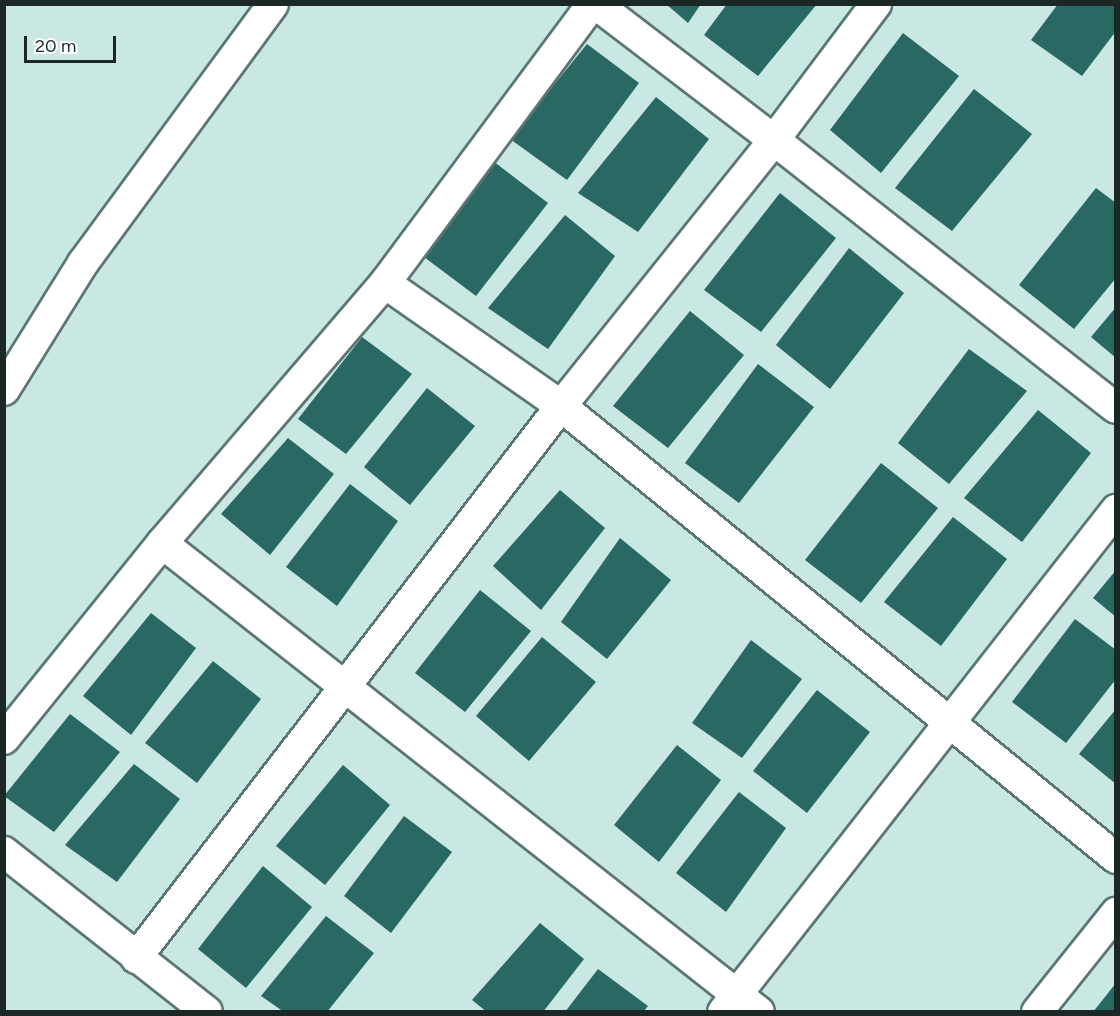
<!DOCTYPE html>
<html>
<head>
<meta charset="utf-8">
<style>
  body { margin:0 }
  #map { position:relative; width:1120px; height:1016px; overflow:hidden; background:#c9e7e3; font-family:Figtree,sans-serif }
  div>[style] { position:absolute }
  .building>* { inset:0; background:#296863 }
  .roads { filter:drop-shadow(2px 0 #5b7673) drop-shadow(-2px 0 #5b7673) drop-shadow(0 2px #5b7673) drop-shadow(0 -2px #5b7673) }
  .minor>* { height:30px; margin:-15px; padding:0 15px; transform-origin:15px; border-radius:15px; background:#fff }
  span { translate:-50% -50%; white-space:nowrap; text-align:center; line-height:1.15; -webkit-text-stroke:6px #fff; paint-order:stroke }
  .frame { position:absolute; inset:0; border:6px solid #1c2826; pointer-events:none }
  .scale { position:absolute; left:24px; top:36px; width:92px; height:27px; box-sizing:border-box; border:3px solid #1c2826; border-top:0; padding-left:8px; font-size:18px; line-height:21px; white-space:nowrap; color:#1c2826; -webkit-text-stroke:4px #fff; paint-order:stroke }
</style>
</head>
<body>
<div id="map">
  <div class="building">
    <i style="clip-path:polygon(666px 4px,701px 4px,688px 23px)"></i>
    <i style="clip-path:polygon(727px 4px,817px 4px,758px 76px,704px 35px)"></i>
    <i style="clip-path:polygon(1058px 4px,1116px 4px,1116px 31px,1082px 76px,1031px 40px)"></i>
    <i style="clip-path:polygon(903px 33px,959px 76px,881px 173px,830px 130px)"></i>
    <i style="clip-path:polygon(587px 44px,639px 83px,567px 180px,510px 139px)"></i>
    <i style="clip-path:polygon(974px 89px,1032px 134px,952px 231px,895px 188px)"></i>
    <i style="clip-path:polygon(656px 97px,709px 139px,638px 232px,578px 193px)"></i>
    <i style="clip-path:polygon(493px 161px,548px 203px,476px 296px,420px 254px)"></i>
    <i style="clip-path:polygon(1096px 188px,1116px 203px,1116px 278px,1074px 329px,1019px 285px)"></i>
    <i style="clip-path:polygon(780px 193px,836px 238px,761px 332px,704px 290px)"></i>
    <i style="clip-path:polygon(565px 215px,615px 256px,548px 349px,488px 308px)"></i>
    <i style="clip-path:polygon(849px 248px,904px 293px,830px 389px,776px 345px)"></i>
    <i style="clip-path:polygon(1116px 307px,1116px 358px,1091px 337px)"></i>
    <i style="clip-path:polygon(690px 311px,744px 355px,668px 448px,613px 406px)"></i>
    <i style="clip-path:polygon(362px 337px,412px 374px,346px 454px,298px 419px)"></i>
    <i style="clip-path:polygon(969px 349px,1027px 391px,949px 484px,898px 443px)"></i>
    <i style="clip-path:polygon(758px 364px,814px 407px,739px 503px,685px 463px)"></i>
    <i style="clip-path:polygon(427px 388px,475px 426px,410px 505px,364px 467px)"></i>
    <i style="clip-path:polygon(1038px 410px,1091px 453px,1022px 542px,964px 498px)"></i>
    <i style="clip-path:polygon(288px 438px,334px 474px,270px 555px,221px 514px)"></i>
    <i style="clip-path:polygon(881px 463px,938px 508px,861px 603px,805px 560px)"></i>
    <i style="clip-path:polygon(350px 484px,398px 521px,337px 606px,286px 567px)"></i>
    <i style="clip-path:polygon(560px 490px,605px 528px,541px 610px,493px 566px)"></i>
    <i style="clip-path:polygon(953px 517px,1007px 559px,941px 646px,884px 602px)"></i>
    <i style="clip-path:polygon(620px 538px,671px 580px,607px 659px,561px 622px)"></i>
    <i style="clip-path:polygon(1116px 570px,1116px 617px,1093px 598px)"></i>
    <i style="clip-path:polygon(480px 590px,531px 631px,465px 712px,415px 673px)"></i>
    <i style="clip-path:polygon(151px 613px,196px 648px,131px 735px,83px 696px)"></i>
    <i style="clip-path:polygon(1075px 619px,1116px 650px,1116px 679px,1066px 743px,1012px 702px)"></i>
    <i style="clip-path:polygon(542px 637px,596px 682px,529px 761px,476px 716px)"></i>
    <i style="clip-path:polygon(751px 640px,802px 679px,742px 758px,692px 723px)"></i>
    <i style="clip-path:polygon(213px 661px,261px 699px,197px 783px,145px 743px)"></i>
    <i style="clip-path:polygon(817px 690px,870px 732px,807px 813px,753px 771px)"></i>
    <i style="clip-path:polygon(1116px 709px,1116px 784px,1079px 754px)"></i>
    <i style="clip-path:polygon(70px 714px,120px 752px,54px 832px,4px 796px)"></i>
    <i style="clip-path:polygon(677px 745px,721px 780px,659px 862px,614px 825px)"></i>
    <i style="clip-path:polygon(134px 764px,180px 799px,117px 882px,65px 845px)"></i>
    <i style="clip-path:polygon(343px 765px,390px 805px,325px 885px,276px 846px)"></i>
    <i style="clip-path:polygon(739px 792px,786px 828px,726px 912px,676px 873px)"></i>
    <i style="clip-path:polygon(404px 816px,452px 852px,391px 933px,344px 896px)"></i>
    <i style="clip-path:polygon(263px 866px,312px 907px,246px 988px,198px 949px)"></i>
    <i style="clip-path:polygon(326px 916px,374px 953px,327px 1012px,284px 1012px,261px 996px)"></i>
    <i style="clip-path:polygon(540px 923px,584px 959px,543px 1012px,487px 1012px,472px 1000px)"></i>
    <i style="clip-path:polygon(598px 969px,648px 1006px,643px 1012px,565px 1012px)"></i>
    <i style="clip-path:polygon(1116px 983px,1116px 1012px,1093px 1012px)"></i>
  </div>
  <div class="roads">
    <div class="minor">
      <i style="left:596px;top:4px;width:224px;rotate:37.4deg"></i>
      <i style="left:774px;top:140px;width:170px;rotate:-53.1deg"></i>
      <i style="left:385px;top:283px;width:215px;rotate:34.9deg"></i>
      <i style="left:561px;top:406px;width:716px;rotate:39.16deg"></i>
      <i style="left:4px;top:390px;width:150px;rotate:-58.1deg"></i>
      <i style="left:83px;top:263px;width:321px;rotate:-53.7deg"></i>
      <i style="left:162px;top:543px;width:759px;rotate:38.15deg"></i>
      <i style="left:4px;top:739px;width:252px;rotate:-51.1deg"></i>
      <i style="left:162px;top:543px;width:343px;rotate:-49.4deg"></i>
      <i style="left:385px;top:283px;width:347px;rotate:-53.4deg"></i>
      <i style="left:4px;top:852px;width:258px;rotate:38.2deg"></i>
      <i style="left:136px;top:958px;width:697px;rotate:-52.41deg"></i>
      <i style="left:561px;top:406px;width:341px;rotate:-51.3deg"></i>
      <i style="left:774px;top:140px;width:434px;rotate:38.1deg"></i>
      <i style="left:723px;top:1012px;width:638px;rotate:-51.94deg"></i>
      <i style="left:1037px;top:1012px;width:127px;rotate:-51.4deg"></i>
    </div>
  </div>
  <div class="frame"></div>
  <div class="scale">20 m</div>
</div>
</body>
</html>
